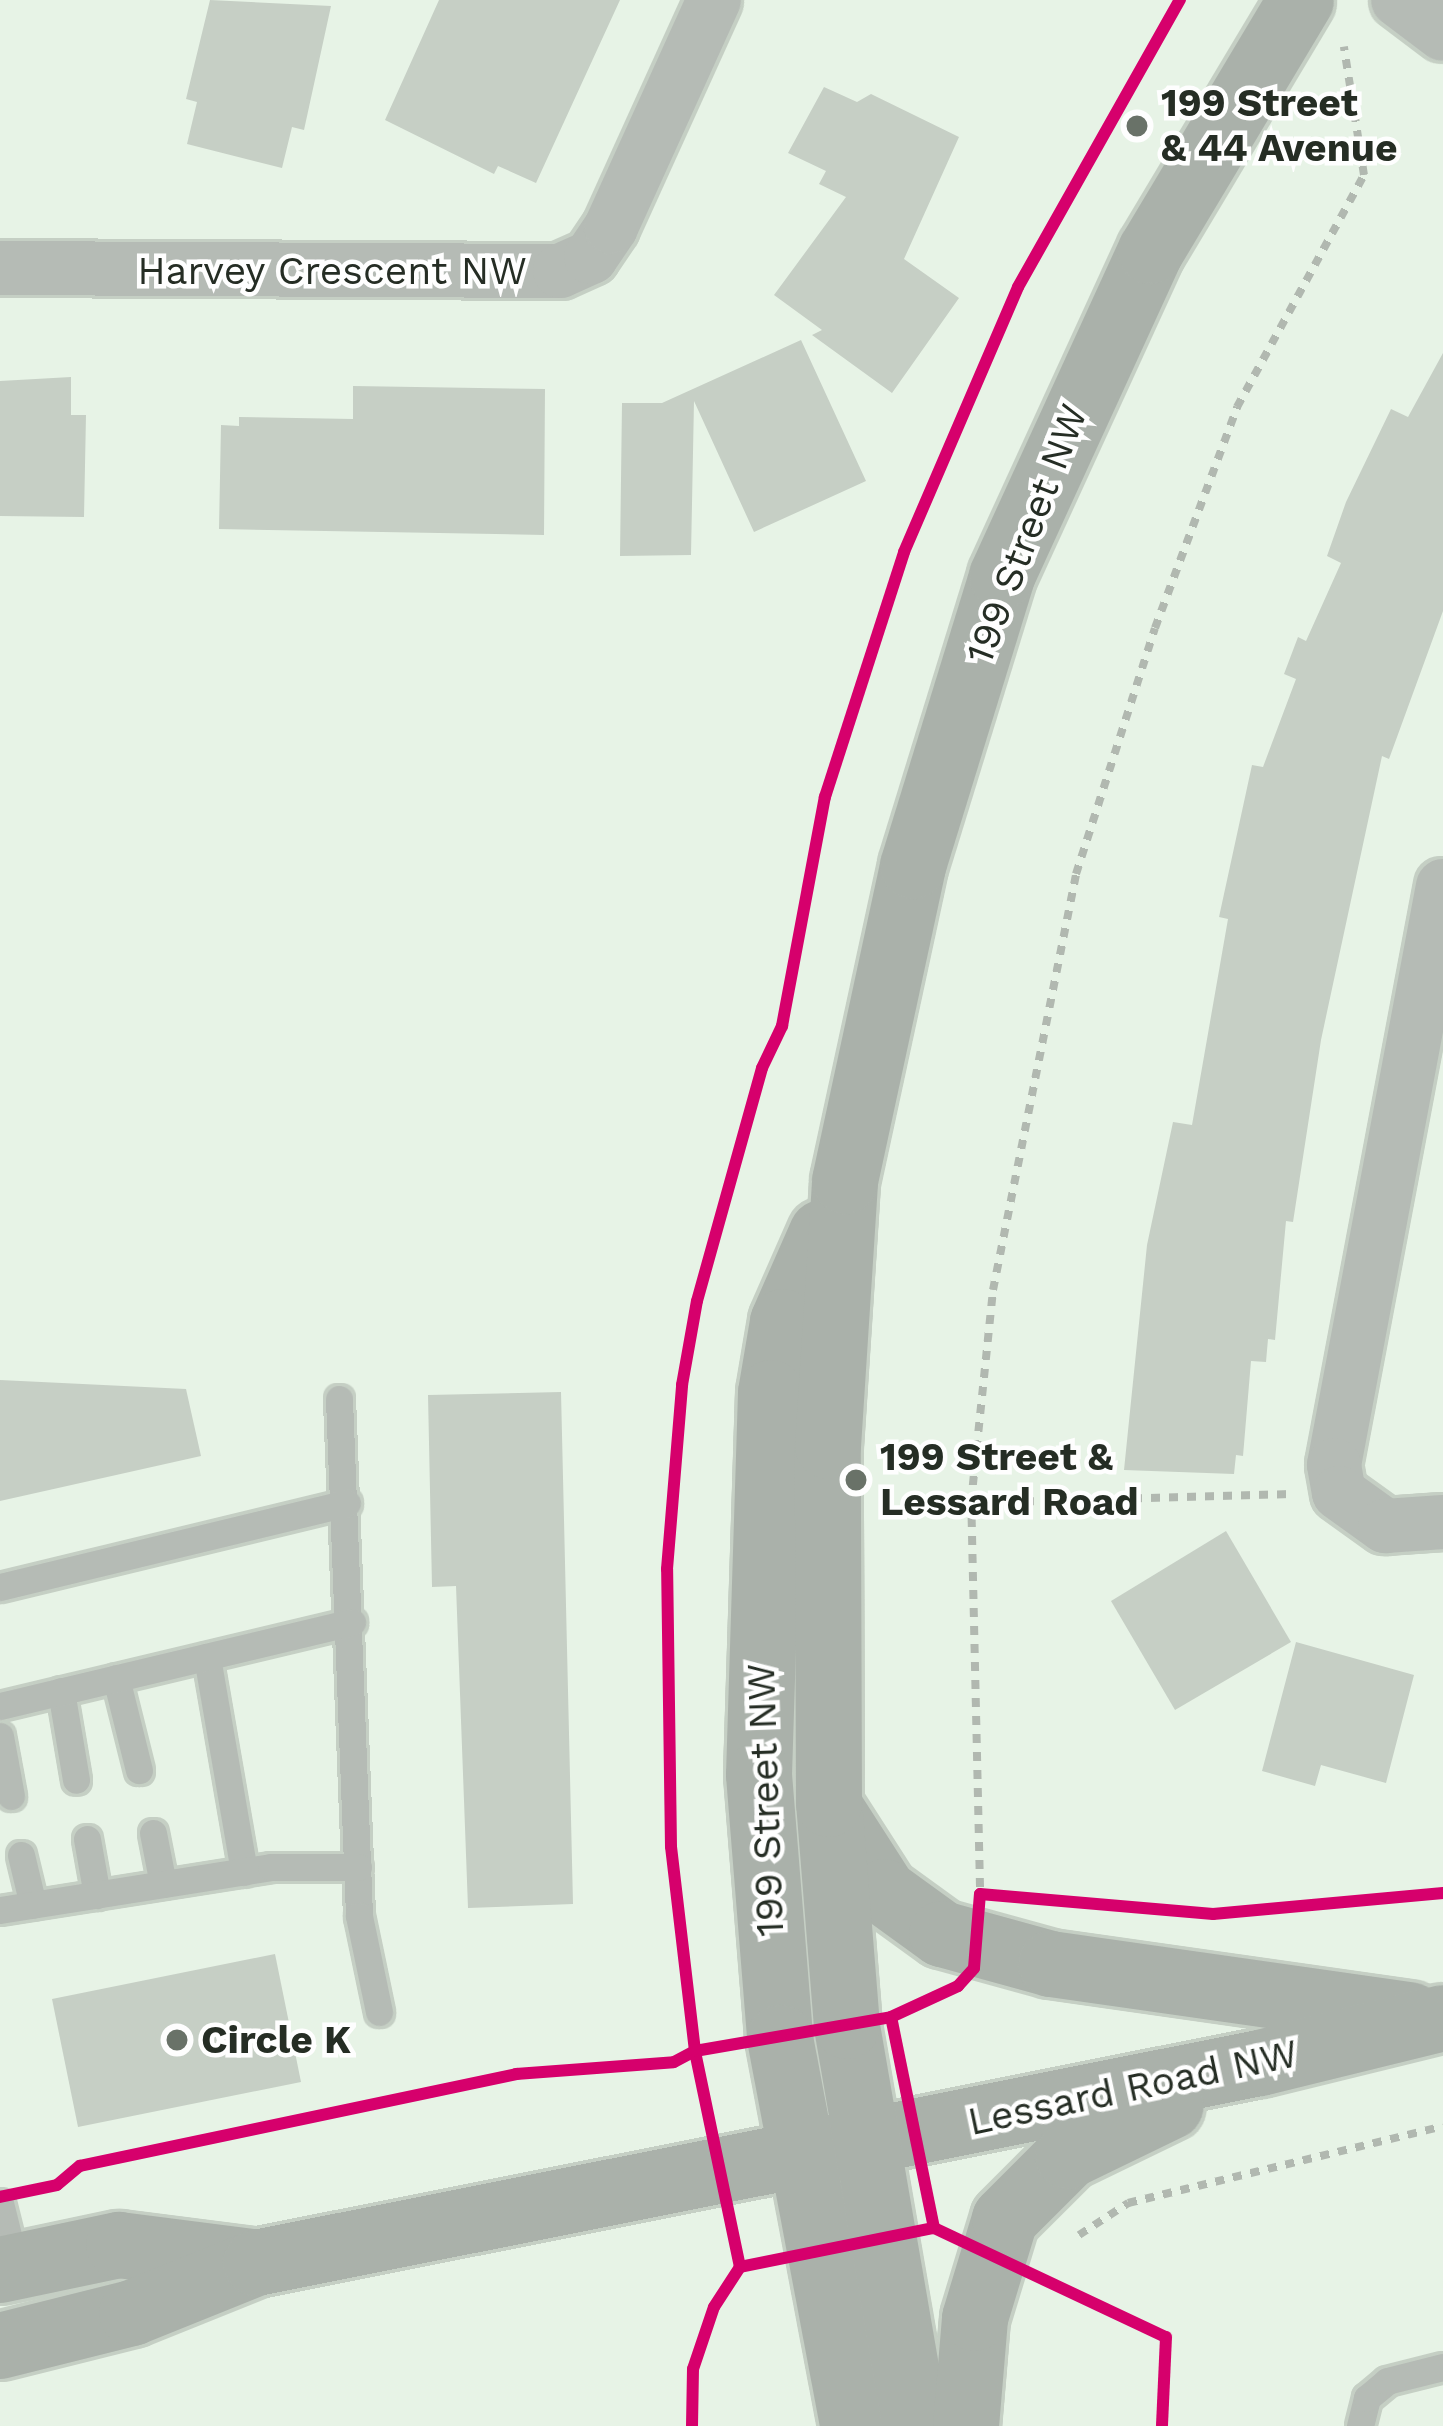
<!DOCTYPE html>
<html>
<head>
<meta charset="utf-8">
<style>
  body { margin:0 }
  #map { position:relative; width:1443px; height:2426px; overflow:hidden; background:#e7f3e6; font-family:"Work Sans",sans-serif }
  div>[style] { position:absolute }
  .building>* { inset:0; background:#c6cfc5 }
  .path>* { height:8px; margin-top:-4px; transform-origin:0; background:repeating-linear-gradient(90deg,#b1b8b0 0 9px,transparent 0 18px) }
  .roads { filter:drop-shadow(3px 0 #c5cfc4) drop-shadow(-3px 0 #c5cfc4) drop-shadow(0 3px #c5cfc4) drop-shadow(0 -3px #c5cfc4) }
  .lane>* { height:27px; margin:-13.5px; padding:0 13.5px; transform-origin:13.5px; border-radius:13.5px; background:#b5bbb5 }
  .street>* { height:54px; margin:-27px; padding:0 27px; transform-origin:27px; border-radius:27px; background:#b5bbb5 }
  .secondary>* { height:66px; margin:-33px; padding:0 33px; transform-origin:33px; border-radius:33px; background:#aab1aa }
  .cycleway>* { height:12px; margin:-6px; padding:0 6px; transform-origin:6px; border-radius:6px; background:#d6006c }
  .dots>* { width:33px; height:33px; translate:-50% -50%; box-sizing:border-box; border:6px solid #fefefe; border-radius:50% }
  span { translate:-50% -50%; white-space:nowrap; text-align:center; line-height:1.15; -webkit-text-stroke:9px #fefefe; paint-order:stroke }
  .poi-label { font-size:39px; color:#252d24; font-weight:700 }
  .left { translate:0 -50%; text-align:left }
  .street-label { font-size:39px; color:#252d24 }
</style>
</head>
<body>
<div id="map">
  <div class="building">
    <i style="clip-path:polygon(210px 0,331px 6px,304px 130px,292px 127px,282px 168px,187px 144px,197px 102px,186px 99px)"></i>
    <i style="clip-path:polygon(439px 0,620px 0,536px 183px,498px 166px,494px 174px,385px 120px)"></i>
    <i style="clip-path:polygon(824px 87px,857px 102px,871px 94px,959px 137px,904px 259px,959px 298px,892px 393px,812px 335px,822px 330px,774px 295px,846px 197px,819px 184px,826px 171px,788px 153px)"></i>
    <i style="clip-path:polygon(801px 340px,866px 481px,754px 532px,694px 401px,691px 555px,620px 556px,622px 403px,662px 403px)"></i>
    <i style="clip-path:polygon(1443px 353px,1443px 611px,1389px 759px,1382px 756px,1321px 1040px,1293px 1222px,1286px 1221px,1275px 1340px,1268px 1339px,1266px 1362px,1251px 1361px,1243px 1456px,1236px 1455px,1234px 1474px,1124px 1470px,1147px 1245px,1173px 1122px,1192px 1125px,1228px 919px,1219px 917px,1252px 765px,1263px 767px,1296px 679px,1284px 674px,1298px 637px,1306px 641px,1341px 563px,1327px 556px,1346px 502px,1391px 409px,1408px 417px)"></i>
    <i style="clip-path:polygon(71px 377px,71px 415px,86px 415px,84px 517px,0 516px,0 381px)"></i>
    <i style="clip-path:polygon(353px 386px,545px 389px,544px 535px,219px 529px,221px 425px,239px 426px,239px 417px,353px 419px)"></i>
    <i style="clip-path:polygon(0 1380px,186px 1389px,201px 1456px,0 1501px)"></i>
    <i style="clip-path:polygon(561px 1392px,573px 1904px,468px 1908px,456px 1586px,432px 1587px,428px 1395px)"></i>
    <i style="clip-path:polygon(1226px 1531px,1291px 1642px,1175px 1710px,1111px 1601px)"></i>
    <i style="clip-path:polygon(1296px 1642px,1414px 1675px,1386px 1783px,1321px 1765px,1315px 1786px,1262px 1771px)"></i>
    <i style="clip-path:polygon(275px 1954px,301px 2082px,78px 2127px,52px 1999px)"></i>
  </div>
  <div class="path">
    <i style="left:971px;top:1503px;width:319px;rotate:-1.6deg"></i>
    <i style="left:980px;top:1887px;width:384px;rotate:-91.3deg"></i>
    <i style="left:971px;top:1503px;width:214px;rotate:-84.1deg"></i>
    <i style="left:993px;top:1290px;width:424px;rotate:-78.7deg"></i>
    <i style="left:1076px;top:874px;width:258px;rotate:-72.2deg"></i>
    <i style="left:1155px;top:628px;width:236px;rotate:-69.6deg"></i>
    <i style="left:1237px;top:407px;width:264px;rotate:-61.3deg"></i>
    <i style="left:1364px;top:175px;width:130px;rotate:-98.9deg"></i>
    <i style="left:1079px;top:2235px;width:59px;rotate:-33.1deg"></i>
    <i style="left:1128px;top:2203px;width:324px;rotate:-13.7deg"></i>
  </div>
  <div class="roads">
    <div class="lane">
      <i style="left:339px;top:1399px;width:517px;rotate:87.78deg"></i>
      <i style="left:359px;top:1916px;width:98px;rotate:78.2deg"></i>
      <i style="left:0;top:1587px;width:357px;rotate:-13.6deg"></i>
      <i style="left:207px;top:1657px;width:218px;rotate:80.2deg"></i>
      <i style="left:116px;top:1678px;width:95px;rotate:76deg"></i>
      <i style="left:61px;top:1691px;width:90px;rotate:80.4deg"></i>
      <i style="left:0;top:1706px;width:362px;rotate:-13.4deg"></i>
      <i style="left:0;top:1736px;width:61px;rotate:79.6deg"></i>
      <i style="left:153px;top:1833px;width:52px;rotate:78.9deg"></i>
      <i style="left:87px;top:1839px;width:57px;rotate:79.9deg"></i>
      <i style="left:21px;top:1855px;width:51px;rotate:76.5deg"></i>
      <i style="left:0;top:1910px;width:274px;rotate:-9deg"></i>
      <i style="left:271px;top:1867px;width:87px"></i>
      <i style="left:0;top:2203px;width:66px;rotate:76deg"></i>
      <i style="left:1360px;top:2426px;width:29px;rotate:-76deg"></i>
      <i style="left:1367px;top:2398px;width:26px;rotate:-40deg"></i>
      <i style="left:1387px;top:2381px;width:58px;rotate:-14deg"></i>
    </div>
    <div class="street">
      <i style="left:1398px;top:0;width:56px;rotate:37.1deg"></i>
      <i style="left:0;top:268px;width:560px;rotate:0.31deg"></i>
      <i style="left:560px;top:271px;width:34px;rotate:-24deg"></i>
      <i style="left:591px;top:257px;width:36px;rotate:-56deg"></i>
      <i style="left:611px;top:227px;width:249px;rotate:-65.6deg"></i>
      <i style="left:1443px;top:886px;width:589px;rotate:100.66deg"></i>
      <i style="left:1334px;top:1465px;width:28px;rotate:80deg"></i>
      <i style="left:1339px;top:1493px;width:57px;rotate:35.7deg"></i>
      <i style="left:1385px;top:1526px;width:58px;rotate:-3.9deg"></i>
    </div>
    <div class="secondary">
      <i style="left:822px;top:1233px;width:97px;rotate:113.7deg"></i>
      <i style="left:783px;top:1322px;width:72px;rotate:99.6deg"></i>
      <i style="left:771px;top:1393px;width:382px;rotate:91.8deg"></i>
      <i style="left:759px;top:1775px;width:264px;rotate:85.4deg"></i>
      <i style="left:780px;top:2038px;width:395px;rotate:79.3deg"></i>
      <i style="left:834px;top:1814px;width:93px;rotate:57.3deg"></i>
      <i style="left:884px;top:1892px;width:72px;rotate:35.9deg"></i>
      <i style="left:942px;top:1934px;width:113px;rotate:15.4deg"></i>
      <i style="left:1051px;top:1964px;width:363px;rotate:8.1deg"></i>
      <i style="left:0;top:2270px;width:122px;rotate:-11.9deg"></i>
      <i style="left:119px;top:2245px;width:134px;rotate:7.3deg"></i>
      <i style="left:0;top:2346px;width:136px;rotate:-14deg"></i>
      <i style="left:132px;top:2313px;width:134px;rotate:-22deg"></i>
      <i style="left:256px;top:2263px;width:1024px;rotate:-11.27deg"></i>
      <i style="left:1260px;top:2063px;width:188px;rotate:-13.8deg"></i>
      <i style="left:916px;top:2426px;width:406px;rotate:-99.8deg"></i>
      <i style="left:847px;top:2026px;width:223px;rotate:-94.6deg"></i>
      <i style="left:829px;top:1804px;width:358px;rotate:-90.2deg"></i>
      <i style="left:828px;top:1446px;width:266px;rotate:-86.3deg"></i>
      <i style="left:845px;top:1181px;width:322px;rotate:-77.8deg"></i>
      <i style="left:913px;top:866px;width:303px;rotate:-72.9deg"></i>
      <i style="left:1002px;top:576px;width:358px;rotate:-65.4deg"></i>
      <i style="left:1151px;top:251px;width:292px;rotate:-59.1deg"></i>
      <i style="left:966px;top:2426px;width:108px;rotate:-85.2deg"></i>
      <i style="left:975px;top:2318px;width:103px;rotate:-73.1deg"></i>
      <i style="left:1005px;top:2219px;width:89px;rotate:-45deg"></i>
      <i style="left:1068px;top:2156px;width:114px;rotate:-25.9deg"></i>
    </div>
  </div>
  <div class="cycleway">
    <i style="left:0;top:2197px;width:58px;rotate:-11.9deg"></i>
    <i style="left:57px;top:2185px;width:30px;rotate:-40deg"></i>
    <i style="left:80px;top:2166px;width:446px;rotate:-11.9deg"></i>
    <i style="left:516px;top:2074px;width:158px;rotate:-4.3deg"></i>
    <i style="left:674px;top:2062px;width:24px;rotate:-28deg"></i>
    <i style="left:695px;top:2051px;width:199px;rotate:-9.8deg"></i>
    <i style="left:891px;top:2017px;width:74px;rotate:-24.8deg"></i>
    <i style="left:958px;top:1986px;width:24px;rotate:-48deg"></i>
    <i style="left:974px;top:1968px;width:74px;rotate:-85.4deg"></i>
    <i style="left:980px;top:1894px;width:234px;rotate:4.9deg"></i>
    <i style="left:1213px;top:1914px;width:231px;rotate:-5.2deg"></i>
    <i style="left:934px;top:2228px;width:256px;rotate:25.2deg"></i>
    <i style="left:1166px;top:2337px;width:89px;rotate:92.6deg"></i>
    <i style="left:740px;top:2267px;width:221px;rotate:-101.8deg"></i>
    <i style="left:695px;top:2051px;width:205px;rotate:-96.7deg"></i>
    <i style="left:671px;top:1847px;width:278px;rotate:-90.8deg"></i>
    <i style="left:667px;top:1569px;width:185px;rotate:-85.3deg"></i>
    <i style="left:682px;top:1385px;width:85px;rotate:-79.9deg"></i>
    <i style="left:697px;top:1301px;width:242px;rotate:-74.4deg"></i>
    <i style="left:762px;top:1068px;width:47px;rotate:-64.5deg"></i>
    <i style="left:782px;top:1026px;width:233px;rotate:-79.4deg"></i>
    <i style="left:825px;top:797px;width:257px;rotate:-72.1deg"></i>
    <i style="left:904px;top:552px;width:288px;rotate:-66.7deg"></i>
    <i style="left:1018px;top:287px;width:330px;rotate:-60.6deg"></i>
    <i style="left:692px;top:2426px;width:57px;rotate:-89deg"></i>
    <i style="left:693px;top:2369px;width:65px;rotate:-71.3deg"></i>
    <i style="left:714px;top:2307px;width:48px;rotate:-57deg"></i>
    <i style="left:740px;top:2267px;width:198px;rotate:-11.4deg"></i>
    <i style="left:934px;top:2228px;width:215px;rotate:-101.5deg"></i>
  </div>
  <div class="dots">
    <i style="left:1137px;top:126px;background:#697268"></i>
    <i style="left:856px;top:1480px;background:#697268"></i>
    <i style="left:177px;top:2040px;background:#697268"></i>
  </div>
  <div class="poi-label">
    <span class="left" style="left:1161px;top:126px">199 Street<br>&amp; 44 Avenue</span>
    <span class="left" style="left:880px;top:1480px">199 Street &amp;<br>Lessard Road</span>
    <span class="left" style="left:201px;top:2040px">Circle K</span>
  </div>
  <div class="street-label">
    <span style="left:332px;top:271px">Harvey Crescent NW</span>
    <span style="left:1027px;top:534px;rotate:-69deg">199 Street NW</span>
    <span style="left:766px;top:1800px;rotate:-92deg">199 Street NW</span>
    <span style="left:1133px;top:2088px;rotate:-12deg">Lessard Road NW</span>
  </div>
</div>
</body>
</html>
